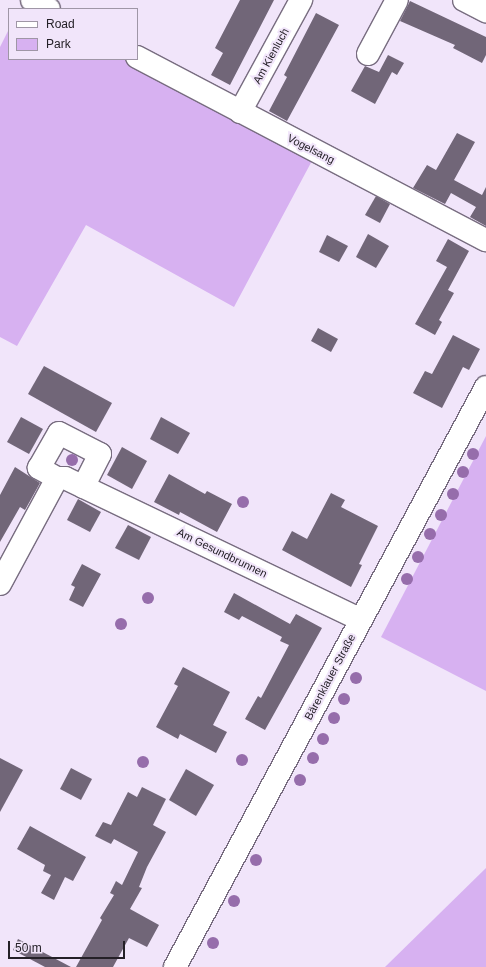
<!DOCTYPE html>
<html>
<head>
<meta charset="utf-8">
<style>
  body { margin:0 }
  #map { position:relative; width:486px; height:967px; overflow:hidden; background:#f1e5fa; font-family:Helvetica,sans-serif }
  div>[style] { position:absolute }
  .green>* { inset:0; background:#d7b1f1 }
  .building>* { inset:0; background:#716678 }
  .roads { filter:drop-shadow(1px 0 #786d80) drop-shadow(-1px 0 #786d80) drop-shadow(0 1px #786d80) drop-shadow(0 -1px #786d80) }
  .minor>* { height:22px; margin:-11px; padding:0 11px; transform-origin:11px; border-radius:11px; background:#fff }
  .trees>* { width:12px; height:12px; margin:-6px; border-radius:50%; background:#966dab }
  span { translate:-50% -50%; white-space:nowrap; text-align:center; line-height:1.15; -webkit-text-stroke:4px #f1e5fa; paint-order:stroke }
  .street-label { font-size:11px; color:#242027 }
  .legend { position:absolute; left:8px; top:8px; width:130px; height:52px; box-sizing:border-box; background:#f1e5fa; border:1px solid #9f96a6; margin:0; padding:5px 7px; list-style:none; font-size:12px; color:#242027 }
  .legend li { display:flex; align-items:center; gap:8px; height:20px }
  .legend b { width:20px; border:1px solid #9f96a6 }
  .scale { position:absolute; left:8px; top:941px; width:117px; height:18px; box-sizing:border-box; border:2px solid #242027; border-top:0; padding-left:5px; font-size:12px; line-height:14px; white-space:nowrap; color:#242027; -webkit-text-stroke:3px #f1e5fa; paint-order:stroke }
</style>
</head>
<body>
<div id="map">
  <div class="green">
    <i style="clip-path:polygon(9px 29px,9px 59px,137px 59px,314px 157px,234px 307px,86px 225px,17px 346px,0 337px,0 47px)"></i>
    <i style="clip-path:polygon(486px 436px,486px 691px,381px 637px)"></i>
    <i style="clip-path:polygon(486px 868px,486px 967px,385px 967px)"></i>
  </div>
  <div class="building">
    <i style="clip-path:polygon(240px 0,274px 0,230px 85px,211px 75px,223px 53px,215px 48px)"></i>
    <i style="clip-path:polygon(410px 1px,486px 37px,486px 55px,482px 63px,453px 48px,455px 45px,400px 21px)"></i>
    <i style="clip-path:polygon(316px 13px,339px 25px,287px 121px,269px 111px,287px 77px,284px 75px)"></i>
    <i style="clip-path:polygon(388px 55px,404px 63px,397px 75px,392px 72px,375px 104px,351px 91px,365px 66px,379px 72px)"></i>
    <i style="clip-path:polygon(457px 133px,475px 142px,454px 180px,482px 195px,486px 187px,486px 226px,470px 217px,476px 207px,451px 193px,445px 204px,413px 188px,427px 165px,436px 170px)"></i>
    <i style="clip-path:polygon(376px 196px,390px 204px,380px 223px,365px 215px)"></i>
    <i style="clip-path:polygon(368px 234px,389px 246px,376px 268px,356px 257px)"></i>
    <i style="clip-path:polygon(327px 235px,348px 246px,339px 262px,319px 252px)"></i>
    <i style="clip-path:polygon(448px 239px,469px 251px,448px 290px,454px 293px,439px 320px,442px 322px,435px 335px,415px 324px,447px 267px,436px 261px)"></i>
    <i style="clip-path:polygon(318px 328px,338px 339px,331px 352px,311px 341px)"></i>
    <i style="clip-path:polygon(453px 335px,480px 349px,469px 370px,463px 367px,442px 408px,413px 393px,425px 371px,432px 374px)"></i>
    <i style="clip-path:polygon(44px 366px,112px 403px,96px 432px,28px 394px)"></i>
    <i style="clip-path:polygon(21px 417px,43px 429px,29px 454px,7px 442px)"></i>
    <i style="clip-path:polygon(161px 417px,190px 433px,178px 454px,150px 439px)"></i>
    <i style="clip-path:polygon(122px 447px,147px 461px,132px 489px,107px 475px)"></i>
    <i style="clip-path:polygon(15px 467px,40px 483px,25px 510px,20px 507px,0 542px,0 495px)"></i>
    <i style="clip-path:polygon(169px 474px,205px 494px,207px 491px,232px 504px,217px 532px,180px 512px,179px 515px,154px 502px)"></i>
    <i style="clip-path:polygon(331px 493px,345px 500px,341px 507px,378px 526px,359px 564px,362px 565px,351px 587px,282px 550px,292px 531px,307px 539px)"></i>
    <i style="clip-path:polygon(78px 499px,101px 512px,90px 532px,67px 520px)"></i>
    <i style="clip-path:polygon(128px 525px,151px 537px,139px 560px,115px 548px)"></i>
    <i style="clip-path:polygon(82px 564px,101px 574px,83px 607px,69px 600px,75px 587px,71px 585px)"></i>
    <i style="clip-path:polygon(234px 593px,290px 624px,296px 614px,322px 628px,265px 730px,245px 719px,258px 696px,261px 698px,289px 645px,280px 641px,282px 637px,242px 616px,239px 620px,224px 612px)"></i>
    <i style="clip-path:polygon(183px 667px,230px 692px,213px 725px,227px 732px,216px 753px,180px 734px,178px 739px,156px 727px,178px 686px,174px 684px)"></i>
    <i style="clip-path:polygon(0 758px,23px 770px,0 812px)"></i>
    <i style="clip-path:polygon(71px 768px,92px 779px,81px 800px,60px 789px)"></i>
    <i style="clip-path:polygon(186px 769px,214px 785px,196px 816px,169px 800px)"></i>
    <i style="clip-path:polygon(142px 787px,166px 799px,153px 825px,166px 832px,147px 867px,139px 887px,142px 888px,130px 909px,159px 925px,147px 947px,129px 938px,113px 967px,76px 967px,102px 920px,100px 918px,114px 895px,110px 893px,116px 881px,122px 885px,138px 852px,114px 839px,111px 844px,95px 836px,103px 822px,111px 825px,128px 792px,137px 797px)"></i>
    <i style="clip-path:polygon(30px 826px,86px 857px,73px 881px,65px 877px,54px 900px,41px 893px,51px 875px,43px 871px,45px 865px,17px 849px)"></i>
    <i style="clip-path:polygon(18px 939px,71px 967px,45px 967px,13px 950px)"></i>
  </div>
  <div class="roads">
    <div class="minor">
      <i style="left:32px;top:0;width:19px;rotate:28deg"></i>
      <i style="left:464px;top:0;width:25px;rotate:27deg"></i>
      <i style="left:368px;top:54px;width:61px;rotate:-61.8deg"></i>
      <i style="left:137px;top:57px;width:394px;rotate:27.7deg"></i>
      <i style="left:240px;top:112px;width:128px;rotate:-61.4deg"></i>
      <i style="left:57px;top:478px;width:21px;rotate:-151deg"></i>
      <i style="left:39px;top:468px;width:40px;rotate:-60.3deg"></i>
      <i style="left:59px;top:433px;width:46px;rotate:27.1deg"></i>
      <i style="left:100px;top:454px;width:37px;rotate:117deg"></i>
      <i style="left:0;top:584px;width:120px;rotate:-61.7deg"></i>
      <i style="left:57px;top:478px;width:8px"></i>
      <i style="left:65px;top:478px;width:328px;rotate:25.6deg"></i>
      <i style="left:175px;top:967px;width:658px;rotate:-61.8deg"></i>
    </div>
  </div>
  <div class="trees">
    <i style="left:473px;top:454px"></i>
    <i style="left:72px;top:460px"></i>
    <i style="left:463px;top:472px"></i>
    <i style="left:453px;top:494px"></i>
    <i style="left:243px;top:502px"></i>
    <i style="left:441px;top:515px"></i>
    <i style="left:430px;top:534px"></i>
    <i style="left:418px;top:557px"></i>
    <i style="left:407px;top:579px"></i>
    <i style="left:148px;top:598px"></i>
    <i style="left:121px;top:624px"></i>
    <i style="left:356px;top:678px"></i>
    <i style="left:344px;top:699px"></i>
    <i style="left:334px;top:718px"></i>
    <i style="left:323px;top:739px"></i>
    <i style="left:313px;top:758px"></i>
    <i style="left:242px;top:760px"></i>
    <i style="left:143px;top:762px"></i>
    <i style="left:300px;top:780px"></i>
    <i style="left:256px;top:860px"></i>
    <i style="left:234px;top:901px"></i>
    <i style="left:213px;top:943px"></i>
  </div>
  <div class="street-label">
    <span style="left:271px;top:56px;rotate:-61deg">Am Kienluch</span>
    <span style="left:311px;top:149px;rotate:27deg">Vogelsang</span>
    <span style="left:222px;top:553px;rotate:26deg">Am Gesundbrunnen</span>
    <span style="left:330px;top:677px;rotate:-62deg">Bärenklauer Straße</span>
  </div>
  <ul class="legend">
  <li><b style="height:5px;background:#fff"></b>Road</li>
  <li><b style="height:11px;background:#d7b1f1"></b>Park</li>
  </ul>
  <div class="scale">50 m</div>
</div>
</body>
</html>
